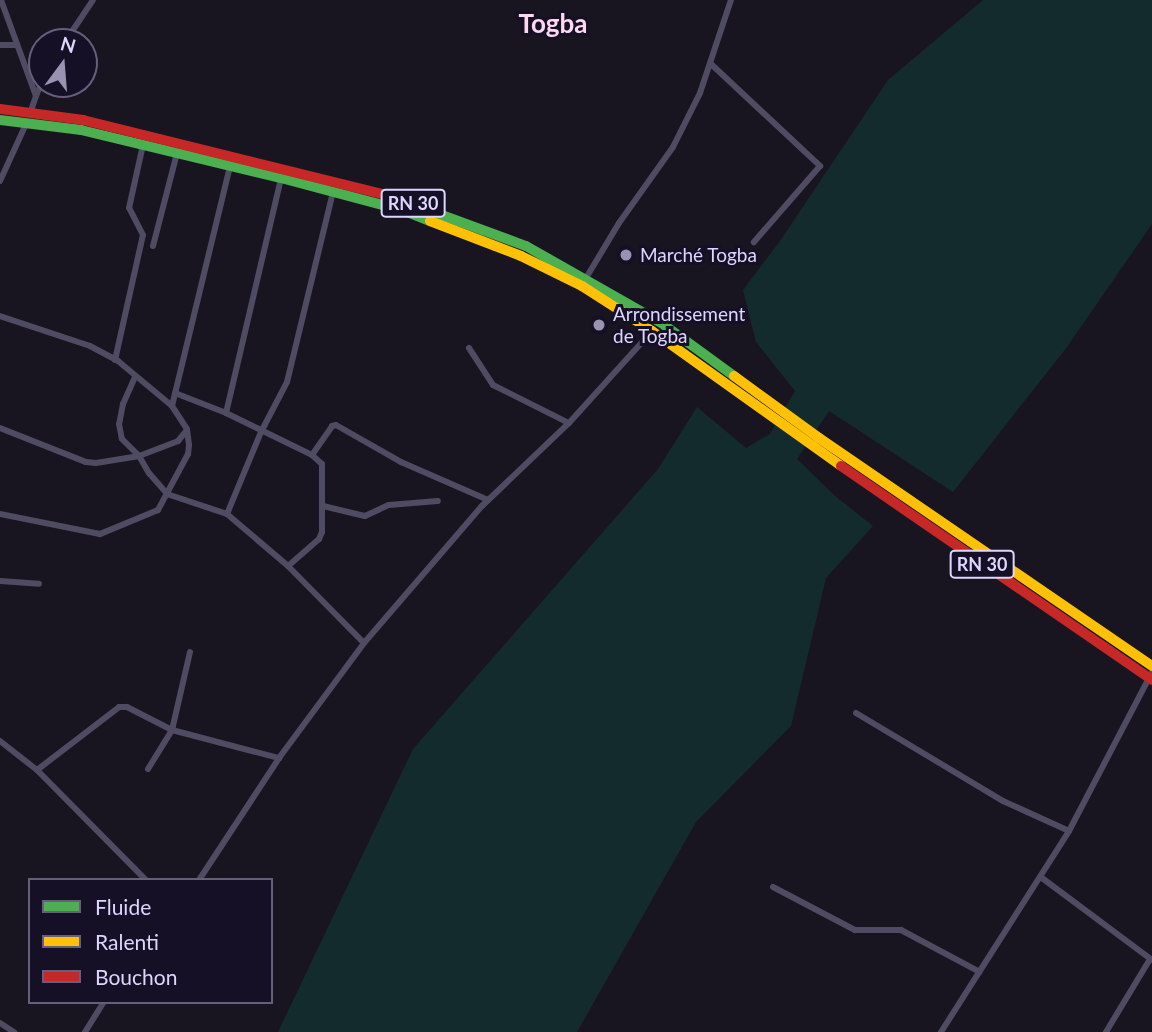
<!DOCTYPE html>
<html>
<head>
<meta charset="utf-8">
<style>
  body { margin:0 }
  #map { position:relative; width:1152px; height:1032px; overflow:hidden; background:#181521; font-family:Lato,sans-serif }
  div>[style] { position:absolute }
  .green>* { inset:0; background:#142b2e }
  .street>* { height:6px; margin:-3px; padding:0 3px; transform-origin:3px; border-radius:3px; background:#4e4b62 }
  .fast>* { height:10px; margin:-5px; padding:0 5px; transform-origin:5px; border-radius:5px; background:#4caf50 }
  .slow>* { height:10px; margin:-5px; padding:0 5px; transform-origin:5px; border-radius:5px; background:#ffc107 }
  .jam>* { height:10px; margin:-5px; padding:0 5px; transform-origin:5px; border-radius:5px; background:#c62828 }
  .dots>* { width:19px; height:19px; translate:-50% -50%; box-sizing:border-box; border:4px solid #151026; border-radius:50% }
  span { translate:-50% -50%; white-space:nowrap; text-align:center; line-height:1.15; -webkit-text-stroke:6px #151026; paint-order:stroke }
  .shield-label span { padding:2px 5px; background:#151026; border:2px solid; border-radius:5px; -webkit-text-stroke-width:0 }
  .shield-label { font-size:18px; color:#ded6fe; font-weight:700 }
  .poi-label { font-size:19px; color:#ded6fe }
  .left { translate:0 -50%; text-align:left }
  .district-label { font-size:26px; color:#fed8ee; font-weight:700 }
  .legend { position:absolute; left:28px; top:878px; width:245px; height:126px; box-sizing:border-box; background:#151026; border:2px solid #655f7c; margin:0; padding:9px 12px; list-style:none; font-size:21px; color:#ded6fe }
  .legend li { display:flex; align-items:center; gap:14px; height:35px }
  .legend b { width:35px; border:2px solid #655f7c }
  .north { position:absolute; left:28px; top:28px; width:70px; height:70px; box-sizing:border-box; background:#151026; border:2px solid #655f7c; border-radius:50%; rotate:16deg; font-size:19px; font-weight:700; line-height:28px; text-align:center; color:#ded6fe }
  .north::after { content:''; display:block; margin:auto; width:24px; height:32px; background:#9992b1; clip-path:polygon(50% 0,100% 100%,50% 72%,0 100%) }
</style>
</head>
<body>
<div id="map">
  <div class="green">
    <i style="clip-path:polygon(983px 0,1152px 0,1152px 224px,1067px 347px,953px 492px,829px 411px,797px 459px,835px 496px,873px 526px,826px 578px,791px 726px,696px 822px,577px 1032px,278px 1032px,413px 749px,658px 469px,697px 407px,746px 448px,770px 434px,795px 391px,756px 342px,743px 290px,780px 241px,888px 80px)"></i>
  </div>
  <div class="street">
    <i style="left:1px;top:0;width:102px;rotate:70deg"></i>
    <i style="left:36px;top:96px;width:18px;rotate:109deg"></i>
    <i style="left:65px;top:42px;width:50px;rotate:-56.3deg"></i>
    <i style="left:0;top:45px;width:15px"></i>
    <i style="left:710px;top:63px;width:151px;rotate:43.1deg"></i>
    <i style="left:820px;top:166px;width:101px;rotate:131deg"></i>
    <i style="left:36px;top:96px;width:15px;rotate:-67deg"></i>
    <i style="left:0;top:181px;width:63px;rotate:-65.5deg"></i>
    <i style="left:153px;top:246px;width:96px;rotate:-75.5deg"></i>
    <i style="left:586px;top:278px;width:64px;rotate:-59deg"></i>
    <i style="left:619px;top:223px;width:93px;rotate:-54.6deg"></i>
    <i style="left:673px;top:147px;width:60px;rotate:-63.4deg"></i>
    <i style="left:700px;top:93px;width:98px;rotate:-71.6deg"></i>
    <i style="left:0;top:316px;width:95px;rotate:18.4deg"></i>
    <i style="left:90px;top:346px;width:32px;rotate:28deg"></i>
    <i style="left:118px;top:361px;width:70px;rotate:39.8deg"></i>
    <i style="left:172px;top:406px;width:27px;rotate:57deg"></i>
    <i style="left:187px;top:429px;width:16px;rotate:83deg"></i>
    <i style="left:189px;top:445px;width:9px;rotate:96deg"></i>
    <i style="left:188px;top:454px;width:64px;rotate:118.2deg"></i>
    <i style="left:158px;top:510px;width:63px;rotate:157.5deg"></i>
    <i style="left:100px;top:534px;width:102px;rotate:-168.7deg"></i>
    <i style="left:469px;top:348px;width:44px;rotate:57deg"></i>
    <i style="left:493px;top:385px;width:85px;rotate:26.6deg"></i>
    <i style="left:115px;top:360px;width:128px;rotate:-77.4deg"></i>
    <i style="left:143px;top:235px;width:30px;rotate:-117deg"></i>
    <i style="left:129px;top:208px;width:65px;rotate:-77.5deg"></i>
    <i style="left:135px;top:377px;width:30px;rotate:114deg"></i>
    <i style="left:123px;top:404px;width:20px;rotate:101deg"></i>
    <i style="left:119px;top:424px;width:15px;rotate:79deg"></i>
    <i style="left:122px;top:439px;width:24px;rotate:45deg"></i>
    <i style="left:139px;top:456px;width:20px;rotate:60deg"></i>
    <i style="left:149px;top:473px;width:28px;rotate:49deg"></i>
    <i style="left:167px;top:494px;width:63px;rotate:18.4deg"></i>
    <i style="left:227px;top:514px;width:80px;rotate:40.4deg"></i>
    <i style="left:288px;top:566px;width:108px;rotate:45.4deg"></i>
    <i style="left:175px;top:393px;width:55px;rotate:21.4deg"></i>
    <i style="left:226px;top:413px;width:96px;rotate:26deg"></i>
    <i style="left:312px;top:455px;width:13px;rotate:42deg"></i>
    <i style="left:322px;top:464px;width:68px;rotate:90deg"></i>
    <i style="left:322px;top:532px;width:8px;rotate:113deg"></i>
    <i style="left:319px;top:539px;width:41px;rotate:138.9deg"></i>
    <i style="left:172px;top:406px;width:247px;rotate:-76.4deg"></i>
    <i style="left:226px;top:413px;width:241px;rotate:-76.8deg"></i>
    <i style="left:0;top:428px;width:92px;rotate:21.6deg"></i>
    <i style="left:86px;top:462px;width:10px;rotate:6deg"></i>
    <i style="left:96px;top:463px;width:44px;rotate:-9.2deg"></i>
    <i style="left:139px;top:456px;width:42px;rotate:-21deg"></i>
    <i style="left:178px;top:441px;width:13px;rotate:-51deg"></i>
    <i style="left:312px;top:455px;width:35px;rotate:-55deg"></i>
    <i style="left:332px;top:426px;width:4px;rotate:-14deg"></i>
    <i style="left:336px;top:425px;width:75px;rotate:29.6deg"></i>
    <i style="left:401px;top:462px;width:95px;rotate:23.6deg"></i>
    <i style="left:323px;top:506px;width:43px;rotate:13.4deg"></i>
    <i style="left:365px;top:516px;width:26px;rotate:-25deg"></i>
    <i style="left:389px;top:505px;width:49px;rotate:-4.7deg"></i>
    <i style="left:227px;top:514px;width:89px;rotate:-67.5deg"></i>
    <i style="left:261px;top:432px;width:56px;rotate:-62.5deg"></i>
    <i style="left:287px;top:382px;width:195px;rotate:-76.4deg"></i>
    <i style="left:0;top:581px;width:39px;rotate:4deg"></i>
    <i style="left:856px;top:713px;width:171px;rotate:30.9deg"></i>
    <i style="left:1003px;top:801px;width:72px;rotate:24.4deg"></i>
    <i style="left:0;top:741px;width:47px;rotate:38.1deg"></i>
    <i style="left:37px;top:770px;width:155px;rotate:45.3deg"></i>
    <i style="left:148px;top:769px;width:46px;rotate:-58.4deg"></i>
    <i style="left:172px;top:730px;width:80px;rotate:-77deg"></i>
    <i style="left:37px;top:770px;width:103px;rotate:-37.5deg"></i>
    <i style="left:119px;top:707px;width:8px"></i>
    <i style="left:127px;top:707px;width:51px;rotate:27.1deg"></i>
    <i style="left:172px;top:730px;width:111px;rotate:14.7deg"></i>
    <i style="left:1042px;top:878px;width:137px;rotate:36.7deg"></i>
    <i style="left:199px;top:880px;width:146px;rotate:-56.7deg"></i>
    <i style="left:279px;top:758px;width:143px;rotate:-53.5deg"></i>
    <i style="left:364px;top:643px;width:181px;rotate:-49.3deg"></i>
    <i style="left:482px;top:506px;width:120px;rotate:-43.7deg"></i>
    <i style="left:569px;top:423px;width:124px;rotate:-47.9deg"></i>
    <i style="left:773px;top:887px;width:93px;rotate:27.7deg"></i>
    <i style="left:855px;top:930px;width:46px"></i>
    <i style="left:901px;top:930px;width:89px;rotate:28deg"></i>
    <i style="left:0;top:1023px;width:17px;rotate:33deg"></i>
    <i style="left:85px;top:1032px;width:36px;rotate:-58deg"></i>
    <i style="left:941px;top:1032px;width:238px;rotate:-57.5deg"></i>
    <i style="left:1069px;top:831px;width:179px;rotate:-62.4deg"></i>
    <i style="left:1106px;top:1032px;width:85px;rotate:-58.9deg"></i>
  </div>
  <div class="fast">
    <i style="left:0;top:120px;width:82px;rotate:7deg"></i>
    <i style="left:81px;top:130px;width:206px;rotate:13.5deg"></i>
    <i style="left:281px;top:178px;width:128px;rotate:14.9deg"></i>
    <i style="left:405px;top:211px;width:27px;rotate:22deg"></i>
    <i style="left:390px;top:196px;width:145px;rotate:20.2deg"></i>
    <i style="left:526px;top:246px;width:154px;rotate:29.6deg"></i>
    <i style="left:660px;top:322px;width:92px;rotate:36.1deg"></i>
  </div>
  <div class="slow">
    <i style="left:430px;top:221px;width:97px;rotate:21deg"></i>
    <i style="left:521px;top:256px;width:68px;rotate:26.2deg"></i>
    <i style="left:582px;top:286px;width:83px;rotate:32.7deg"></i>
    <i style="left:652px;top:331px;width:232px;rotate:35.5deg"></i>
    <i style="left:734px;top:376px;width:105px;rotate:36.1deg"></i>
    <i style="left:819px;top:438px;width:404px;rotate:34.4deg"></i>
  </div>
  <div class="jam">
    <i style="left:0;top:109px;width:84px;rotate:7.5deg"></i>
    <i style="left:83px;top:120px;width:316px;rotate:13.9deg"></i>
    <i style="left:841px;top:466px;width:378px;rotate:34.5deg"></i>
  </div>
  <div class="dots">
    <i style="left:626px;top:255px;background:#9992b1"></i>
    <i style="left:599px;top:325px;background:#9992b1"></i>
  </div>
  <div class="shield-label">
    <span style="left:413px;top:203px">RN 30</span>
    <span style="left:982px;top:564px">RN 30</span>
  </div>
  <div class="poi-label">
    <span class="left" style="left:640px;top:255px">Marché Togba</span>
    <span class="left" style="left:613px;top:325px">Arrondissement<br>de Togba</span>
  </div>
  <div class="district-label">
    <span style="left:553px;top:24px">Togba</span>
  </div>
  <ul class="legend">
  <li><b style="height:9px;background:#4caf50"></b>Fluide</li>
  <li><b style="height:9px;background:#ffc107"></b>Ralenti</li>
  <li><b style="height:9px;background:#c62828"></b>Bouchon</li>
  </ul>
  <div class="north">N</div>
</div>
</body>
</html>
